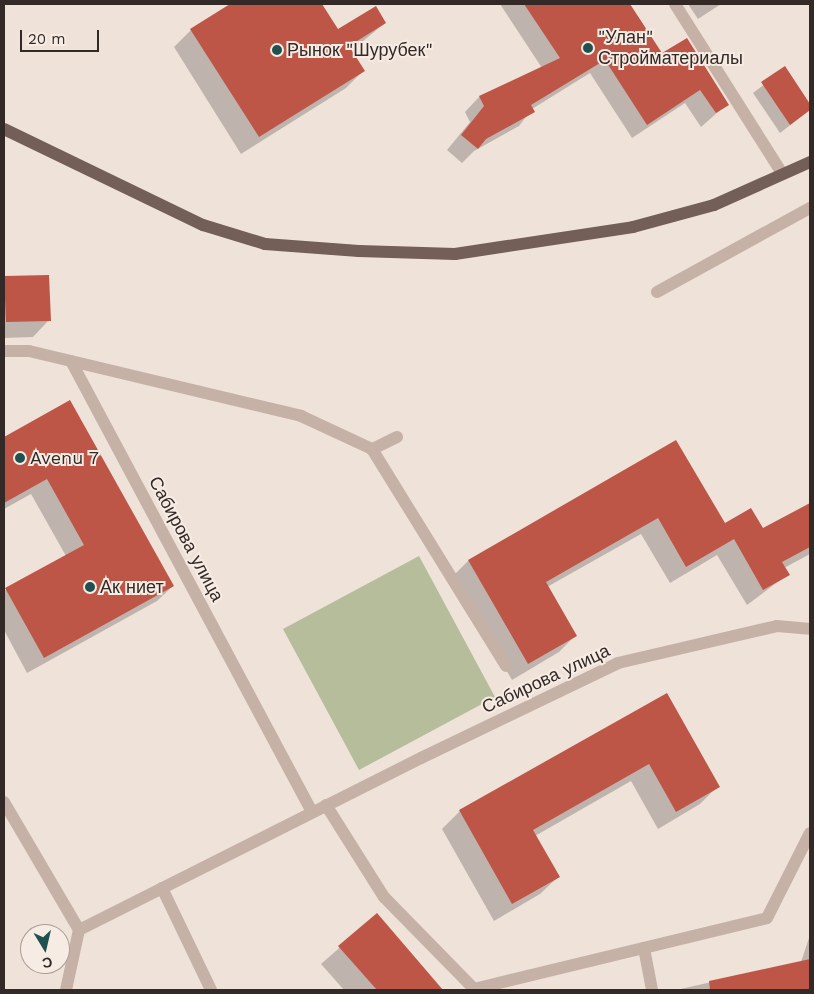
<!DOCTYPE html>
<html>
<head>
<meta charset="utf-8">
<style>
  body { margin:0 }
  #map { position:relative; width:814px; height:994px; overflow:hidden; background:#efe2d9; font-family:"Work Sans",sans-serif }
  div>[style] { position:absolute }
  .green>* { inset:0; background:#b5bd9a }
  .shadow>* { inset:0; background:#0003 }
  .building>* { inset:0; background:#be5648 }
  .minor>* { height:12px; margin:-6px; padding:0 6px; transform-origin:6px; border-radius:6px; background:#c6b1a6 }
  .major>* { height:12px; margin:-6px; padding:0 6px; transform-origin:6px; border-radius:6px; background:#745e58 }
  .dots>* { width:14px; height:14px; translate:-50% -50%; box-sizing:border-box; border:2px solid #f7ece4; border-radius:50% }
  span { translate:-50% -50%; white-space:nowrap; text-align:center; line-height:1.15; -webkit-text-stroke:4px #f7ece4; paint-order:stroke }
  .poi-label { font-size:18px; color:#332926 }
  .left { translate:0 -50%; text-align:left }
  .street-label { font-size:18px; color:#332926 }
  .frame { position:absolute; inset:0; border:5px solid #332926; pointer-events:none }
  .north { position:absolute; left:20px; top:924px; width:50px; height:50px; box-sizing:border-box; background:#f7ece4; border:1px solid #a99e98; border-radius:50%; rotate:171deg; font-size:14px; font-weight:700; line-height:20px; text-align:center; color:#332926 }
  .north::after { content:''; display:block; margin:auto; width:18px; height:22px; background:#1f514e; clip-path:polygon(50% 0,100% 100%,50% 72%,0 100%) }
  .scale { position:absolute; left:20px; top:30px; width:79px; height:22px; box-sizing:border-box; border:2px solid #332926; border-top:0; padding-left:6px; font-size:15px; line-height:18px; white-space:nowrap; color:#332926; -webkit-text-stroke:4px #f7ece4; paint-order:stroke }
</style>
</head>
<body>
<div id="map">
  <div class="green">
    <i style="clip-path:polygon(419px 556px,495px 697px,359px 770px,283px 629px)"></i>
  </div>
  <div class="shadow">
    <i style="clip-path:polygon(233px 4px,321px 4px,338px 31px,385px 23px,351px 51px,363px 71px,346px 88px,241px 154px,174px 47px,191px 30px)"></i>
    <i style="clip-path:polygon(500px 4px,628px 4px,661px 55px,727px 104px,701px 127px,685px 103px,632px 138px,590px 73px,532px 109px,519px 126px,474px 151px,462px 163px,447px 150px,470px 122px,465px 112px,479px 97px,542px 68px)"></i>
    <i style="clip-path:polygon(688px 4px,721px 4px,698px 19px)"></i>
    <i style="clip-path:polygon(785px 68px,810px 110px,780px 133px,753px 93px)"></i>
    <i style="clip-path:polygon(48px 276px,49px 320px,33px 337px,4px 338px,4px 278px)"></i>
    <i style="clip-path:polygon(70px 401px,173px 586px,157px 601px,27px 673px,4px 630px,4px 591px,66px 556px,31px 494px,4px 509px,4px 438px)"></i>
    <i style="clip-path:polygon(676px 442px,724px 524px,762px 530px,810px 504px,810px 554px,784px 568px,788px 574px,747px 605px,717px 555px,670px 583px,641px 534px,547px 587px,575px 636px,559px 652px,512px 680px,452px 577px,468px 561px)"></i>
    <i style="clip-path:polygon(666px 695px,718px 786px,700px 804px,658px 829px,631px 781px,535px 836px,558px 877px,540px 894px,494px 921px,442px 829px,460px 811px)"></i>
    <i style="clip-path:polygon(377px 915px,442px 990px,344px 990px,321px 964px)"></i>
    <i style="clip-path:polygon(810px 935px,810px 990px,676px 990px,801px 962px)"></i>
  </div>
  <div class="building">
    <i style="clip-path:polygon(230px 4px,322px 4px,338px 29px,376px 6px,386px 23px,349px 46px,365px 71px,259px 137px,190px 29px)"></i>
    <i style="clip-path:polygon(524px 4px,630px 4px,662px 53px,687px 38px,729px 105px,716px 113px,700px 90px,647px 125px,605px 60px,531px 105px,535px 112px,486px 139px,478px 149px,461px 135px,484px 106px,479px 96px,560px 58px)"></i>
    <i style="clip-path:polygon(785px 66px,810px 104px,810px 110px,790px 125px,761px 82px)"></i>
    <i style="clip-path:polygon(49px 275px,51px 321px,6px 322px,4px 276px)"></i>
    <i style="clip-path:polygon(70px 400px,174px 586px,44px 658px,5px 588px,84px 545px,47px 479px,4px 503px,4px 437px)"></i>
    <i style="clip-path:polygon(676px 440px,725px 523px,751px 508px,763px 528px,810px 503px,810px 547px,782px 562px,790px 575px,763px 590px,734px 539px,686px 567px,658px 518px,546px 582px,577px 636px,528px 664px,468px 560px)"></i>
    <i style="clip-path:polygon(667px 693px,720px 787px,676px 812px,649px 764px,533px 830px,560px 877px,512px 904px,459px 810px)"></i>
    <i style="clip-path:polygon(377px 913px,443px 990px,377px 990px,338px 946px)"></i>
    <i style="clip-path:polygon(810px 959px,810px 990px,710px 990px,709px 981px)"></i>
  </div>
  <div class="minor">
    <i style="left:675px;top:4px;width:200px;rotate:57.7deg"></i>
    <i style="left:657px;top:292px;width:175px;rotate:-28.8deg"></i>
    <i style="left:4px;top:351px;width:25px"></i>
    <i style="left:29px;top:351px;width:280px;rotate:13.4deg"></i>
    <i style="left:301px;top:416px;width:78px;rotate:24.9deg"></i>
    <i style="left:71px;top:361px;width:511px;rotate:61.88deg"></i>
    <i style="left:397px;top:437px;width:28px;rotate:154deg"></i>
    <i style="left:372px;top:449px;width:255px;rotate:58.3deg"></i>
    <i style="left:4px;top:802px;width:148px;rotate:59.6deg"></i>
    <i style="left:326px;top:805px;width:109px;rotate:57.8deg"></i>
    <i style="left:384px;top:897px;width:129px;rotate:45.6deg"></i>
    <i style="left:474px;top:989px;width:301px;rotate:-13.6deg"></i>
    <i style="left:767px;top:918px;width:95px;rotate:-63.2deg"></i>
    <i style="left:162px;top:888px;width:113px;rotate:64.3deg"></i>
    <i style="left:644px;top:948px;width:43px;rotate:79.2deg"></i>
    <i style="left:66px;top:990px;width:61px;rotate:-77.8deg"></i>
    <i style="left:79px;top:930px;width:383px;rotate:-26.7deg"></i>
    <i style="left:421px;top:758px;width:219px;rotate:-25.7deg"></i>
    <i style="left:618px;top:663px;width:163px;rotate:-13.1deg"></i>
    <i style="left:777px;top:626px;width:33px;rotate:5deg"></i>
  </div>
  <div class="major">
    <i style="left:4px;top:129px;width:221px;rotate:25.8deg"></i>
    <i style="left:203px;top:225px;width:65px;rotate:17deg"></i>
    <i style="left:265px;top:244px;width:94px;rotate:4.3deg"></i>
    <i style="left:359px;top:251px;width:96px;rotate:1.8deg"></i>
    <i style="left:455px;top:254px;width:180px;rotate:-8.6deg"></i>
    <i style="left:633px;top:227px;width:84px;rotate:-15.2deg"></i>
    <i style="left:714px;top:205px;width:105px;rotate:-24.1deg"></i>
  </div>
  <div class="dots">
    <i style="left:588px;top:48px;background:#1f514e"></i>
    <i style="left:277px;top:50px;background:#1f514e"></i>
    <i style="left:20px;top:458px;background:#1f514e"></i>
    <i style="left:90px;top:587px;background:#1f514e"></i>
  </div>
  <div class="poi-label">
    <span class="left" style="left:598px;top:48px">"Улан"<br>Стройматериалы</span>
    <span class="left" style="left:287px;top:50px">Рынок "Шурубек"</span>
    <span class="left" style="left:30px;top:458px">Avenu 7</span>
    <span class="left" style="left:100px;top:587px">Ак ниет</span>
  </div>
  <div class="street-label">
    <span style="left:186px;top:539px;rotate:62deg">Сабирова улица</span>
    <span style="left:546px;top:679px;rotate:-25deg">Сабирова улица</span>
  </div>
  <div class="frame"></div>
  <div class="north">С</div>
  <div class="scale">20 m</div>
</div>
</body>
</html>
